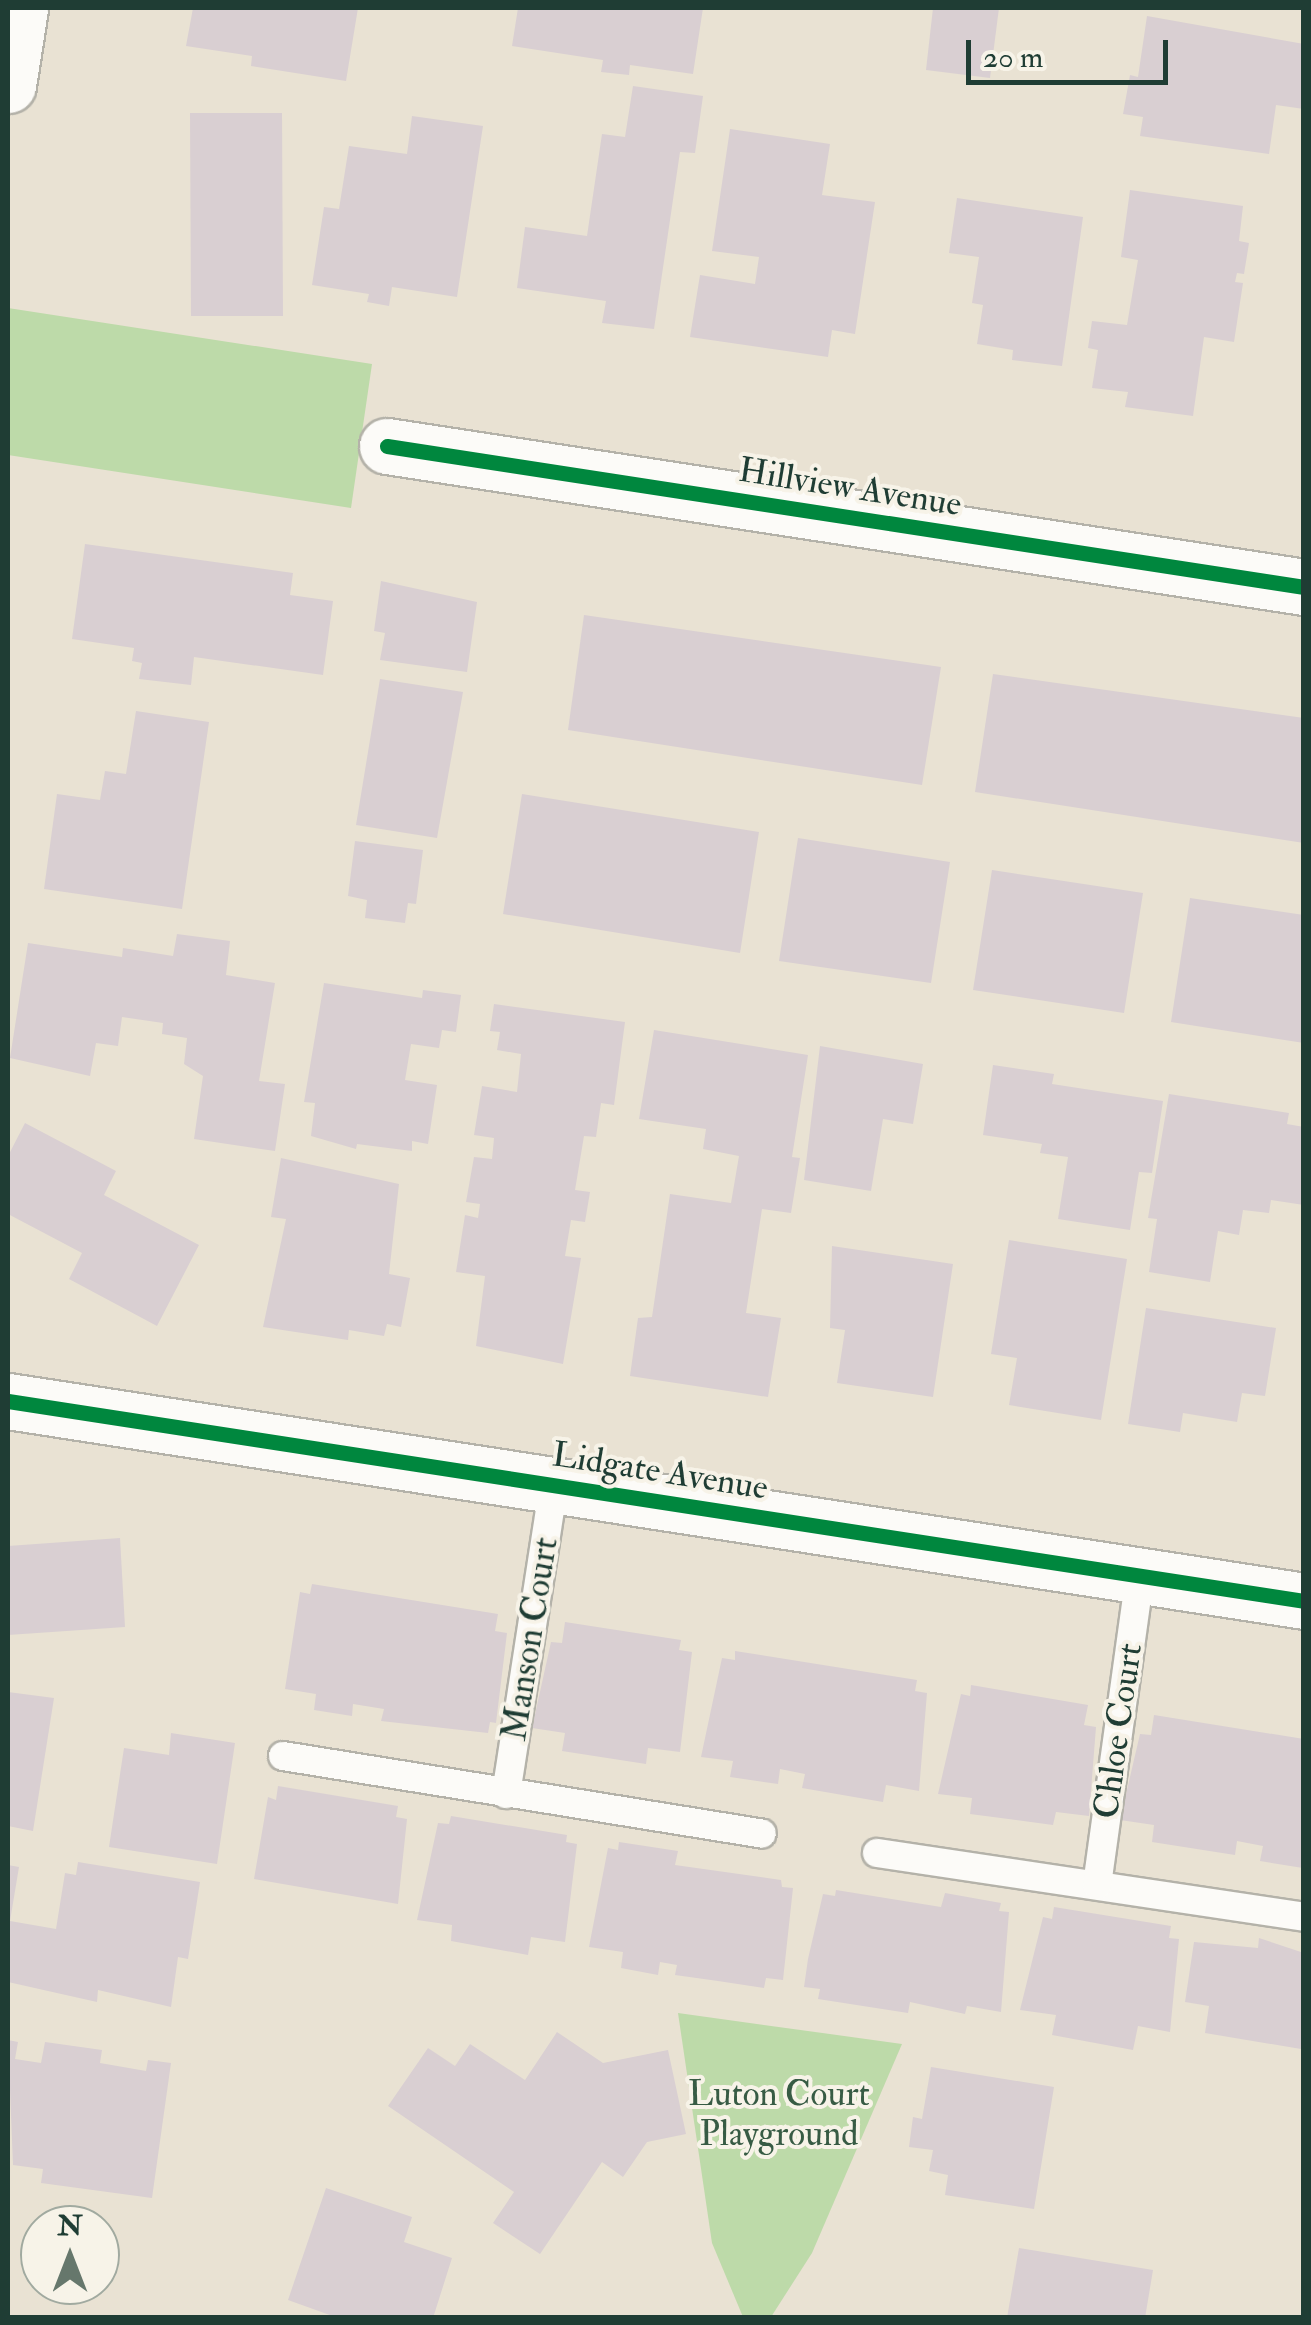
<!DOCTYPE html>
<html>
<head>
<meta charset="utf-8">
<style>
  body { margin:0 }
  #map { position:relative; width:1311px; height:2325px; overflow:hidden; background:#e9e2d3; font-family:"IM FELL Double Pica",serif }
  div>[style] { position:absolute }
  .green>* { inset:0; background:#bddaa9 }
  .building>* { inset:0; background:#d9cfd2 }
  .roads { filter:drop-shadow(2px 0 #b4b2a9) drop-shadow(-2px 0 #b4b2a9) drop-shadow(0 2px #b4b2a9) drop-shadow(0 -2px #b4b2a9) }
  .service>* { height:28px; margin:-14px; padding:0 14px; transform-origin:14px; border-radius:14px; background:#fcfbf8 }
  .minor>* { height:55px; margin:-27.5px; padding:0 27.5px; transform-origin:27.5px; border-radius:27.5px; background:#fcfbf8 }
  .cycleway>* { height:15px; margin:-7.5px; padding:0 7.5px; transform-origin:7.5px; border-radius:7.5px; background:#00873e }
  span { translate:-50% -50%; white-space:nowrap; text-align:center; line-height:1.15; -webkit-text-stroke:8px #f7f3e8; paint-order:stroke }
  .street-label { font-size:35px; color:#1f3d34 }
  .park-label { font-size:35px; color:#375b44 }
  .frame { position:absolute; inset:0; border:10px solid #1f3d34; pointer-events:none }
  .north { position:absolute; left:20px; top:2205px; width:100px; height:100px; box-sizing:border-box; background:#f7f3e8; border:2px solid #a1aaa0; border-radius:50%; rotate:0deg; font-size:28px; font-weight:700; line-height:40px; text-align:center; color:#1f3d34 }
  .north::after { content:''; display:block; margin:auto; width:35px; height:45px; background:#66776c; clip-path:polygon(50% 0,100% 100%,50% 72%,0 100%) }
  .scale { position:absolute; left:966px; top:40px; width:202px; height:45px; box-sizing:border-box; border:5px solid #1f3d34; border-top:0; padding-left:12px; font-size:30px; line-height:35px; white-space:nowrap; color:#1f3d34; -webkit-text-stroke:8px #f7f3e8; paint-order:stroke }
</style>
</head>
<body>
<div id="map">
  <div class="green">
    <i style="clip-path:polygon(8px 308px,372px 364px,351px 508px,8px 455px)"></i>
    <i style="clip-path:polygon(678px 2013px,902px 2044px,812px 2253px,771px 2317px,743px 2317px,712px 2243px)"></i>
  </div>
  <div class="building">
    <i style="clip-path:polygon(193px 8px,358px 8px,346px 81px,251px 66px,252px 56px,186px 46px)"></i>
    <i style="clip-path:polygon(518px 8px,703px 8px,693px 74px,630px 65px,629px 75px,601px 72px,603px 60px,512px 46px)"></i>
    <i style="clip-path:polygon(933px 8px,999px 8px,990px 78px,926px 70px)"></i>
    <i style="clip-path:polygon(1147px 16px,1304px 44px,1304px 109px,1276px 105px,1269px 154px,1140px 136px,1143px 117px,1123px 114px,1130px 75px,1138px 77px)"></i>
    <i style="clip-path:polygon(633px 86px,703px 96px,695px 153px,680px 152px,654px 329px,602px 323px,606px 301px,517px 288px,525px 227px,587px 236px,602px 134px,625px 137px)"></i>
    <i style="clip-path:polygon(190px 113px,282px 113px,283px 316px,191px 316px)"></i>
    <i style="clip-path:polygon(412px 116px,483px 126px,457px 297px,392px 287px,389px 306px,367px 302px,369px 294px,312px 285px,324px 207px,339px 209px,349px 146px,407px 154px)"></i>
    <i style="clip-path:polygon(730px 129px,830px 144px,822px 195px,875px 202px,855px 334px,832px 330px,828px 357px,690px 337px,700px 275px,755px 284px,759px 257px,712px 251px)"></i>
    <i style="clip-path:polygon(1130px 190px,1243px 206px,1239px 241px,1249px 243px,1244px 274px,1237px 273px,1235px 282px,1243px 283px,1234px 342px,1204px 337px,1193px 416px,1125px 407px,1128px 392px,1092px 388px,1098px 350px,1088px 348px,1092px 321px,1127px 325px,1138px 260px,1121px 257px)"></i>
    <i style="clip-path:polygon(957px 198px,1083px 217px,1062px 366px,1012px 360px,1013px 350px,977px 344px,983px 305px,972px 303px,979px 257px,949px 253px)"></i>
    <i style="clip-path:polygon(85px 544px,293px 573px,290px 595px,333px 601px,323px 675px,194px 657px,191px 685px,139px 679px,142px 663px,132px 661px,134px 648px,72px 639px)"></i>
    <i style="clip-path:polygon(381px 581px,477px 602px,467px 672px,380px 660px,385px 633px,374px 631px)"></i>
    <i style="clip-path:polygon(584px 615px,941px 667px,922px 785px,568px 730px)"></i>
    <i style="clip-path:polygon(993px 674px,1304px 718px,1304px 843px,975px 792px)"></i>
    <i style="clip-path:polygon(380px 679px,463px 692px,437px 838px,356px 825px)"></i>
    <i style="clip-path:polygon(136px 711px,209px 722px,182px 909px,44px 889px,57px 794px,100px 800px,105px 771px,126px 774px)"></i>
    <i style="clip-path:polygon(522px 794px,759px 832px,740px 953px,503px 914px)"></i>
    <i style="clip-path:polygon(798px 838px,950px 862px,931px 983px,779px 961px)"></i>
    <i style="clip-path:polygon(355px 841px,423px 850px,416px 904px,408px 903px,405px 923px,365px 918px,367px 900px,348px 896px)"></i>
    <i style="clip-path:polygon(992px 870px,1143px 893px,1124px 1013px,973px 990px)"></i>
    <i style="clip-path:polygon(1190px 898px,1304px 915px,1304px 1043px,1171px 1022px)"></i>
    <i style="clip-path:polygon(177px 934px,230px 941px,226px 975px,275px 983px,259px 1081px,285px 1084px,275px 1151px,194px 1139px,203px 1076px,184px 1064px,187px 1038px,162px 1034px,163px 1023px,122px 1017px,118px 1046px,96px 1043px,90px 1076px,10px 1058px,28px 943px,122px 957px,123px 948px,173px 956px)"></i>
    <i style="clip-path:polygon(324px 983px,422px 998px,423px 990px,461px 995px,456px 1032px,442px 1030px,439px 1048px,411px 1044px,405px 1080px,437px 1085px,428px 1144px,412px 1141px,412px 1151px,357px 1144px,356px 1149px,311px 1136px,315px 1103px,304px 1102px)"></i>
    <i style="clip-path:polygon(494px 1004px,625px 1022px,614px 1105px,601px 1103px,596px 1137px,584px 1136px,575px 1190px,590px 1192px,585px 1222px,571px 1220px,565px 1256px,581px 1258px,563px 1364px,476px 1346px,485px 1276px,456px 1272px,465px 1215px,478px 1218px,480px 1204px,466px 1202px,474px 1157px,492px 1159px,493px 1149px,494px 1138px,474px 1135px,482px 1086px,517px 1092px,521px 1054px,497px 1050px,500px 1032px,490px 1031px)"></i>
    <i style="clip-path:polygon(654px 1030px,808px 1055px,792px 1157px,800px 1158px,791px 1213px,762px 1209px,746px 1313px,781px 1318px,768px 1397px,630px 1376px,638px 1318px,652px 1317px,670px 1194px,731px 1203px,739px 1156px,703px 1149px,706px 1129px,639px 1119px)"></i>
    <i style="clip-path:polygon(820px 1046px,923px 1064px,913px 1124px,883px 1119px,871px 1191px,804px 1180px)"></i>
    <i style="clip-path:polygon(993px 1065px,1054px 1074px,1052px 1084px,1163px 1101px,1152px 1173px,1139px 1172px,1130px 1230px,1058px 1219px,1068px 1157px,1040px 1153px,1042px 1144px,983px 1135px)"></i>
    <i style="clip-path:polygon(1169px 1094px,1289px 1113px,1287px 1124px,1304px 1127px,1304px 1205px,1271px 1200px,1269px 1213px,1243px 1210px,1239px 1235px,1218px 1231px,1210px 1282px,1149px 1272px,1157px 1219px,1148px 1218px)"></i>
    <i style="clip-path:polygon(25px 1123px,116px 1171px,104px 1195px,199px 1245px,157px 1326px,69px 1279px,82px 1253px,8px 1214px,8px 1156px)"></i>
    <i style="clip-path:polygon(281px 1158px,399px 1184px,389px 1274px,410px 1278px,401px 1327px,387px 1324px,384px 1336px,349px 1330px,348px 1340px,263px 1327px,286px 1219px,271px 1217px)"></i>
    <i style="clip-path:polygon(1009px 1240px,1127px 1259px,1101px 1420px,1009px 1405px,1017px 1358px,991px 1354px)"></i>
    <i style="clip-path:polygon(832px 1246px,953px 1264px,933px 1397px,837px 1383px,845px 1330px,830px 1328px)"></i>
    <i style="clip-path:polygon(1146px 1308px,1276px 1328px,1265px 1396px,1242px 1393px,1237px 1422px,1183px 1413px,1180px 1432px,1128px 1424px)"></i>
    <i style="clip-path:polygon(120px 1538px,125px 1627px,8px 1635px,8px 1546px)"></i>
    <i style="clip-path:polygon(312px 1584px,498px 1614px,495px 1631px,507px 1633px,496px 1723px,490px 1722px,488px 1733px,381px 1721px,384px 1709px,353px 1704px,352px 1716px,314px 1710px,316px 1694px,285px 1689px,300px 1592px,310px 1594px)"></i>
    <i style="clip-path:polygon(565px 1622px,681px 1640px,679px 1650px,692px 1652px,680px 1752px,648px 1748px,646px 1764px,562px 1751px,565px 1733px,532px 1728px,551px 1642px,562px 1643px)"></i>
    <i style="clip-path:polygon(735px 1651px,917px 1680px,915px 1691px,927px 1693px,919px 1791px,886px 1785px,883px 1802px,802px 1788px,805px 1774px,780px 1769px,778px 1784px,730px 1777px,733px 1761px,701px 1757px,722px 1658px,735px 1660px)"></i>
    <i style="clip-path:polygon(971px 1685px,1088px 1705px,1084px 1725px,1096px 1727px,1089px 1816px,1056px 1812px,1053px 1825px,970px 1814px,972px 1798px,938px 1794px,961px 1694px,970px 1696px)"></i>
    <i style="clip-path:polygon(8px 1692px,54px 1698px,33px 1831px,8px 1826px)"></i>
    <i style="clip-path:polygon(1154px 1715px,1304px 1739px,1303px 1868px,1260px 1861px,1263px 1846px,1237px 1841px,1235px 1855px,1152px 1842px,1154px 1825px,1120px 1820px,1140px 1734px,1151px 1735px)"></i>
    <i style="clip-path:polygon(171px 1733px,235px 1743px,217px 1864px,109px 1847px,124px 1748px,169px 1755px)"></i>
    <i style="clip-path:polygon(278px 1786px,398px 1806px,396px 1817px,407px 1819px,398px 1904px,254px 1879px,268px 1797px,276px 1800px)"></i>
    <i style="clip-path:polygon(451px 1816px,567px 1835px,566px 1842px,577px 1844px,565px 1942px,531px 1937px,528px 1955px,451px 1941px,452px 1925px,417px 1920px,438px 1823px,449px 1824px)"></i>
    <i style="clip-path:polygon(619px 1842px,678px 1851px,675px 1865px,781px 1880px,782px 1887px,793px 1888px,783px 1980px,766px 1978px,764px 1988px,718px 1981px,675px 1975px,677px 1965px,660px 1962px,658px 1975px,621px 1968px,623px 1952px,589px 1947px,608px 1848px,618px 1850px)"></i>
    <i style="clip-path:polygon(78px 1862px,200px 1882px,188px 1959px,178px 1957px,171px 2007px,98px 1990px,97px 2002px,8px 1982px,8px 1865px,19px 1867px,10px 1921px,56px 1929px,65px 1873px,76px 1875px)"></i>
    <i style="clip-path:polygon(836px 1890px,941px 1907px,945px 1893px,1001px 1903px,999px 1911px,1009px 1912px,1001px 2012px,967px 2006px,965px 2014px,910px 2002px,908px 2013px,818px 1999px,820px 1989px,804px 1987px,808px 1959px,823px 1894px,835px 1896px)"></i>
    <i style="clip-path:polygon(1054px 1907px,1171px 1926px,1169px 1938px,1179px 1939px,1170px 2032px,1138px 2026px,1133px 2050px,1052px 2035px,1056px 2015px,1020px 2010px,1043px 1917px,1052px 1919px)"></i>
    <i style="clip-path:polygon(1259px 1938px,1304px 1953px,1301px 2049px,1205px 2033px,1209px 2006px,1185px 2002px,1194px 1942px,1258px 1948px)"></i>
    <i style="clip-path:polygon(557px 2032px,603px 2063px,668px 2050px,686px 2134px,647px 2142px,623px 2177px,602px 2162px,540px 2254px,493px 2223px,514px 2192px,388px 2106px,428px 2048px,455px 2066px,470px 2044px,525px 2080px)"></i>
    <i style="clip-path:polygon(8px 2040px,18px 2042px,15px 2059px,41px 2063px,45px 2042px,102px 2050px,100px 2063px,146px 2071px,148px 2060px,171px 2063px,152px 2198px,41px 2183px,43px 2169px,13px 2165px)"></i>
    <i style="clip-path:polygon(931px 2067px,1054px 2087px,1034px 2209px,945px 2195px,948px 2175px,929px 2171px,933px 2150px,909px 2147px,913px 2117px,922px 2119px)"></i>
    <i style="clip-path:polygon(326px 2188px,412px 2217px,404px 2242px,452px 2258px,433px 2318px,338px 2318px,288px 2300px)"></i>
    <i style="clip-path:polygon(1019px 2248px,1153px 2270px,1145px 2318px,1007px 2318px)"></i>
  </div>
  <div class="roads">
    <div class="service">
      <i style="left:283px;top:1756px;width:485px;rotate:9.2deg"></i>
      <i style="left:506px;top:1794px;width:313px;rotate:-81.2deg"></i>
      <i style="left:877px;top:1853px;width:432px;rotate:8.5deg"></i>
      <i style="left:1097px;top:1885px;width:311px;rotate:-82.1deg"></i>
    </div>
    <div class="minor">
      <i style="left:8px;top:85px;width:78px;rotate:-81.1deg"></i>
      <i style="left:387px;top:446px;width:928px;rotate:8.74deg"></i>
      <i style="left:8px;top:1401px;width:1311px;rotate:8.77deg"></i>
    </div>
  </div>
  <div class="cycleway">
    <i style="left:387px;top:446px;width:928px;rotate:8.74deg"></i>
    <i style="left:8px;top:1401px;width:1311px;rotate:8.77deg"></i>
  </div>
  <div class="street-label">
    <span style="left:850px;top:487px;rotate:9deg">Hillview Avenue</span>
    <span style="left:660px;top:1471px;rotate:9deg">Lidgate Avenue</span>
    <span style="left:530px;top:1639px;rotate:-81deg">Manson Court</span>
    <span style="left:1118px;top:1731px;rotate:-82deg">Chloe Court</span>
  </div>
  <div class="park-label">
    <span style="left:779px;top:2114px">Luton Court<br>Playground</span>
  </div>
  <div class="frame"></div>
  <div class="north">N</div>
  <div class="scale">20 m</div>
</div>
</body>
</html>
